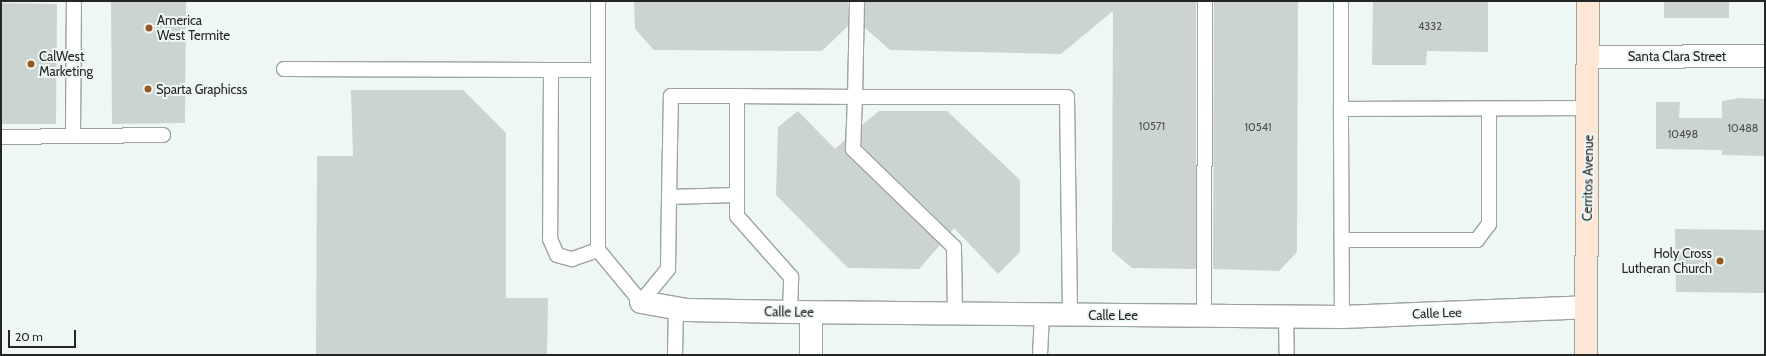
<!DOCTYPE html>
<html>
<head>
<meta charset="utf-8">
<style>
  body { margin:0 }
  #map { position:relative; width:1766px; height:356px; overflow:hidden; background:#eff7f5; font-family:Cabin,sans-serif }
  div>[style] { position:absolute }
  .building>* { inset:0; background:#ccd4d2 }
  .roads { filter:drop-shadow(1px 0 #9da4a2) drop-shadow(-1px 0 #9da4a2) drop-shadow(0 1px #9da4a2) drop-shadow(0 -1px #9da4a2) }
  .lane>* { height:14px; margin:-7px; padding:0 7px; transform-origin:7px; border-radius:7px; background:#fff }
  .street>* { height:22px; margin:-11px; padding:0 11px; transform-origin:11px; border-radius:11px; background:#fff }
  .secondary>* { height:22px; margin:-11px; padding:0 11px; transform-origin:11px; border-radius:11px; background:#fde6d4 }
  .dots>* { width:11px; height:11px; translate:-50% -50%; box-sizing:border-box; border:2px solid #eff7f5; border-radius:50% }
  span { translate:-50% -50%; white-space:nowrap; text-align:center; line-height:1.15; -webkit-text-stroke:4px #eff7f5; paint-order:stroke }
  .number-label { font-size:11px; color:#4e5251 }
  .number-label span { -webkit-text-stroke-width:0 }
  .poi-label { font-size:13px; color:#242726 }
  .left { translate:0 -50%; text-align:left }
  .right { translate:-100% -50%; text-align:right }
  .street-label { font-size:13px; color:#242726 }
  .frame { position:absolute; inset:0; border:2px solid #242726; pointer-events:none }
  .scale { position:absolute; left:8px; top:330px; width:68px; height:18px; box-sizing:border-box; border:2px solid #242726; border-top:0; padding-left:5px; font-size:12px; line-height:14px; white-space:nowrap; color:#242726; -webkit-text-stroke:3px #eff7f5; paint-order:stroke }
</style>
</head>
<body>
<div id="map">
  <div class="building">
    <i style="clip-path:polygon(111px 1px,186px 1px,185px 123px,112px 124px)"></i>
    <i style="clip-path:polygon(634px 1px,848px 1px,848px 26px,822px 51px,654px 50px,635px 29px)"></i>
    <i style="clip-path:polygon(865px 1px,1196px 1px,1196px 269px,1132px 268px,1112px 251px,1113px 11px,1061px 54px,890px 50px,865px 28px)"></i>
    <i style="clip-path:polygon(1214px 1px,1298px 1px,1297px 252px,1279px 271px,1213px 269px)"></i>
    <i style="clip-path:polygon(1373px 1px,1488px 1px,1488px 52px,1427px 51px,1426px 65px,1372px 65px)"></i>
    <i style="clip-path:polygon(1664px 1px,1729px 1px,1729px 18px,1664px 18px)"></i>
    <i style="clip-path:polygon(1px 3px,57px 4px,56px 124px,1px 124px)"></i>
    <i style="clip-path:polygon(351px 90px,463px 90px,506px 133px,506px 298px,548px 298px,547px 355px,316px 355px,317px 156px,353px 156px)"></i>
    <i style="clip-path:polygon(1740px 98px,1765px 99px,1765px 156px,1722px 155px,1722px 150px,1656px 149px,1656px 102px,1680px 102px,1679px 118px,1722px 118px,1722px 101px)"></i>
    <i style="clip-path:polygon(798px 111px,835px 149px,845px 140px,847px 155px,940px 245px,919px 269px,848px 268px,776px 195px,778px 127px)"></i>
    <i style="clip-path:polygon(879px 111px,947px 111px,1020px 180px,1020px 252px,998px 274px,954px 228px,951px 232px,862px 146px,862px 125px)"></i>
    <i style="clip-path:polygon(1675px 229px,1765px 230px,1765px 293px,1676px 292px)"></i>
  </div>
  <div class="roads">
    <div class="lane">
      <i style="left:598px;top:1px;width:249px;rotate:90deg"></i>
      <i style="left:598px;top:250px;width:67px;rotate:50.4deg"></i>
      <i style="left:641px;top:302px;width:43px;rotate:-50.7deg"></i>
      <i style="left:668px;top:269px;width:72px;rotate:-89.2deg"></i>
      <i style="left:1341px;top:1px;width:108px;rotate:90deg"></i>
      <i style="left:284px;top:69px;width:267px;rotate:0.2deg"></i>
      <i style="left:598px;top:70px;width:47px;rotate:180deg"></i>
      <i style="left:551px;top:70px;width:169px;rotate:90.3deg"></i>
      <i style="left:550px;top:239px;width:17px;rotate:66deg"></i>
      <i style="left:557px;top:255px;width:16px;rotate:15deg"></i>
      <i style="left:572px;top:259px;width:28px;rotate:-19deg"></i>
      <i style="left:73px;top:136px;width:135px;rotate:-89.6deg"></i>
      <i style="left:1px;top:137px;width:162px;rotate:-0.7deg"></i>
      <i style="left:737px;top:195px;width:68px;rotate:178.3deg"></i>
      <i style="left:669px;top:197px;width:101px;rotate:-88.9deg"></i>
      <i style="left:671px;top:96px;width:66px"></i>
      <i style="left:1342px;top:240px;width:135px"></i>
      <i style="left:1477px;top:240px;width:20px;rotate:-53deg"></i>
      <i style="left:1489px;top:224px;width:115px;rotate:-90deg"></i>
      <i style="left:790px;top:312px;width:35px;rotate:-88deg"></i>
      <i style="left:791px;top:277px;width:81px;rotate:-131.5deg"></i>
      <i style="left:737px;top:216px;width:120px;rotate:-90deg"></i>
      <i style="left:737px;top:96px;width:118px;rotate:0.5deg"></i>
      <i style="left:855px;top:97px;width:96px;rotate:-88.8deg"></i>
      <i style="left:955px;top:314px;width:67px;rotate:-90.9deg"></i>
      <i style="left:954px;top:247px;width:141px;rotate:-135.9deg"></i>
      <i style="left:853px;top:149px;width:52px;rotate:-87.8deg"></i>
      <i style="left:855px;top:97px;width:212px"></i>
      <i style="left:1067px;top:97px;width:218px;rotate:89.2deg"></i>
      <i style="left:1204px;top:316px;width:315px;rotate:-89.8deg"></i>
      <i style="left:1286px;top:316px;width:39px;rotate:89deg"></i>
      <i style="left:1342px;top:317px;width:208px;rotate:-90.3deg"></i>
      <i style="left:1341px;top:109px;width:248px;rotate:-0.2deg"></i>
      <i style="left:675px;top:355px;width:47px;rotate:-88.8deg"></i>
      <i style="left:1040px;top:355px;width:41px;rotate:-87.2deg"></i>
    </div>
    <div class="street">
      <i style="left:1589px;top:57px;width:176px;rotate:-0.3deg"></i>
      <i style="left:641px;top:302px;width:47px;rotate:9.9deg"></i>
      <i style="left:687px;top:310px;width:103px;rotate:1.1deg"></i>
      <i style="left:790px;top:312px;width:552px;rotate:0.52deg"></i>
      <i style="left:1342px;top:317px;width:244px;rotate:-2.3deg"></i>
      <i style="left:811px;top:355px;width:42px;rotate:-90deg"></i>
    </div>
    <div class="secondary">
      <i style="left:1586px;top:355px;width:354px;rotate:-89.7deg"></i>
    </div>
  </div>
  <div class="dots">
    <i style="left:149px;top:28px;background:#965720"></i>
    <i style="left:31px;top:64px;background:#965720"></i>
    <i style="left:148px;top:89px;background:#965720"></i>
    <i style="left:1720px;top:261px;background:#965720"></i>
  </div>
  <div class="number-label">
    <span style="left:1430px;top:26px">4332</span>
    <span style="left:1152px;top:126px">10571</span>
    <span style="left:1258px;top:127px">10541</span>
    <span style="left:1743px;top:128px">10488</span>
    <span style="left:1683px;top:134px">10498</span>
  </div>
  <div class="poi-label">
    <span class="left" style="left:157px;top:28px">America<br>West Termite</span>
    <span class="left" style="left:39px;top:64px">CalWest<br>Marketing</span>
    <span class="left" style="left:156px;top:89px">Sparta Graphicss</span>
    <span class="right" style="left:1712px;top:261px">Holy Cross<br>Lutheran Church</span>
  </div>
  <div class="street-label">
    <span style="left:1677px;top:56px">Santa Clara Street</span>
    <span style="left:1588px;top:178px;rotate:-89deg">Cerritos Avenue</span>
    <span style="left:789px;top:312px;rotate:1deg">Calle Lee</span>
    <span style="left:1437px;top:313px;rotate:-2deg">Calle Lee</span>
    <span style="left:1113px;top:315px">Calle Lee</span>
  </div>
  <div class="frame"></div>
  <div class="scale">20 m</div>
</div>
</body>
</html>
